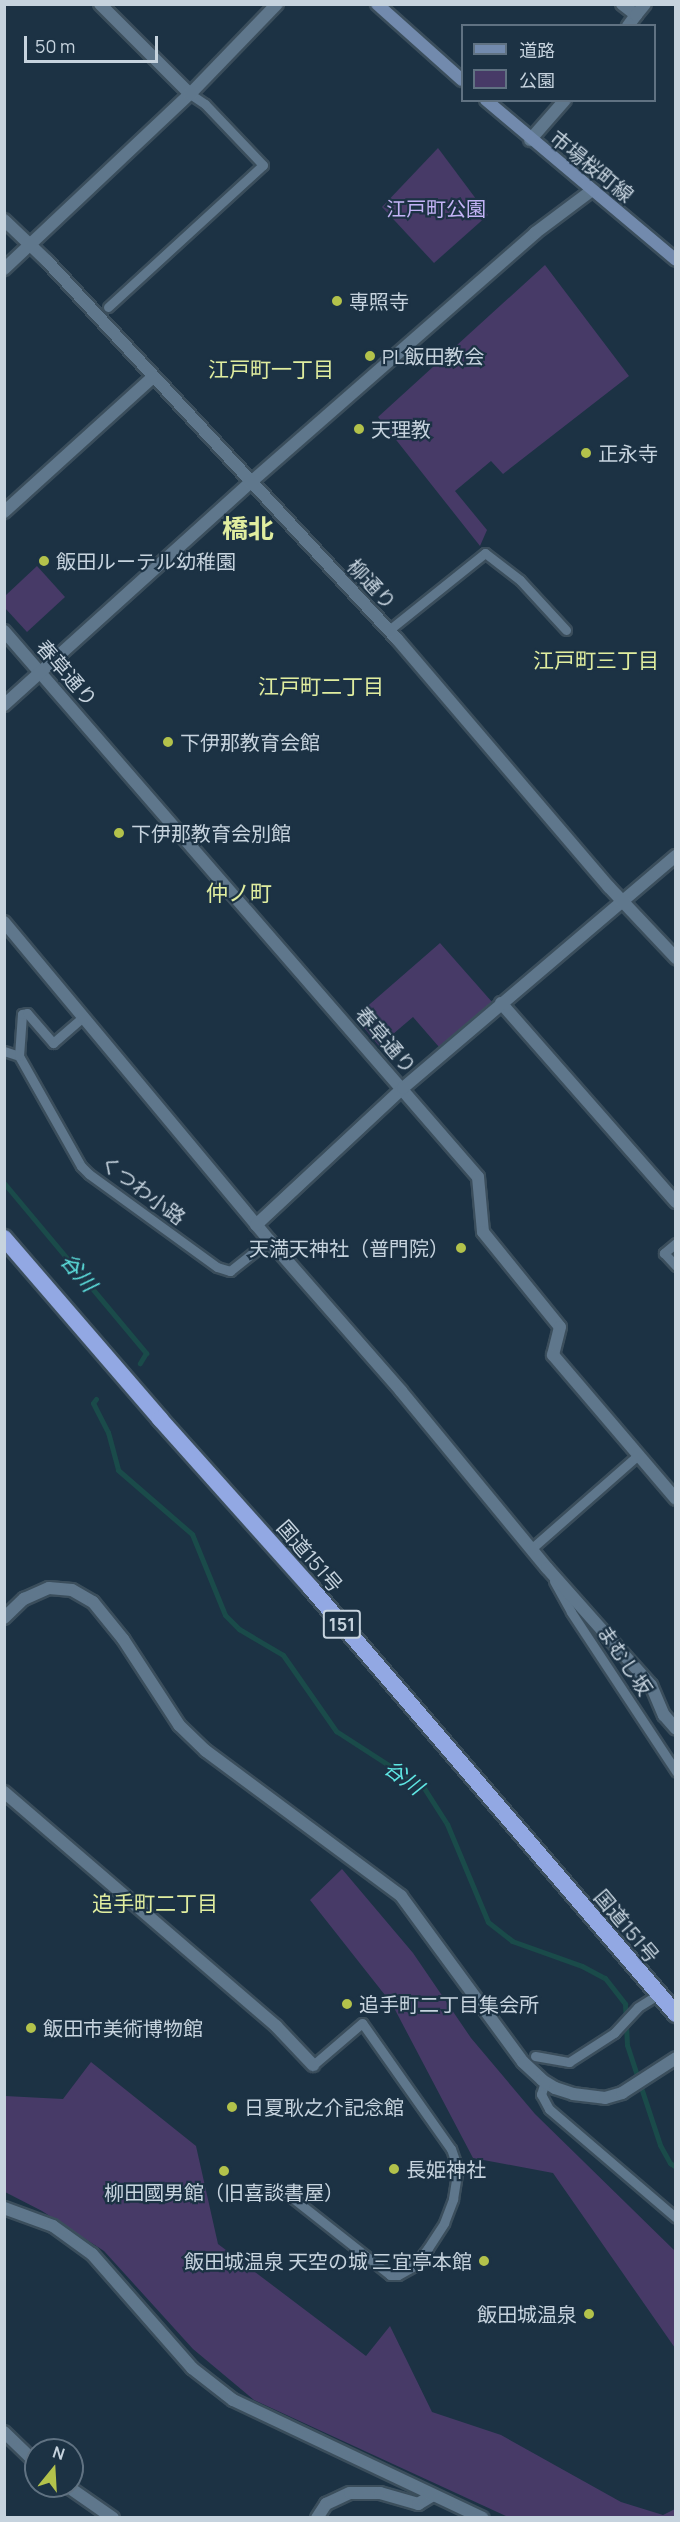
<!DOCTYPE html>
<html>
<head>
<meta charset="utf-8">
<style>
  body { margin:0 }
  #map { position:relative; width:680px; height:2522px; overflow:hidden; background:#1c3244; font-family:Manrope,"Noto Sans JP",sans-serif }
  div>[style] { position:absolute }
  .green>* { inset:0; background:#473a67 }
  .stream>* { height:5px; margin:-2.5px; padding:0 2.5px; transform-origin:2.5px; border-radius:2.5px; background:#1a4b4a }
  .roads { filter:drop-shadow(2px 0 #3b4e5c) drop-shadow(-2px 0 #3b4e5c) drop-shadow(0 2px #3b4e5c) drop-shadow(0 -2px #3b4e5c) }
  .service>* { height:9px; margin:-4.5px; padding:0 4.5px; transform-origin:4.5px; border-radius:4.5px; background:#5f778c }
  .minor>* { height:12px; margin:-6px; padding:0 6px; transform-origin:6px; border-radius:6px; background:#5f778c }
  .tertiary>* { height:12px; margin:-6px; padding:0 6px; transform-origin:6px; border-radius:6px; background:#5f778c }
  .secondary>* { height:12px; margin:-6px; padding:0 6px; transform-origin:6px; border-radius:6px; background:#728aad }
  .trunk>* { height:16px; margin:-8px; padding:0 8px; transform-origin:8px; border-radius:8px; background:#92a8e3 }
  .dots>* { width:16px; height:16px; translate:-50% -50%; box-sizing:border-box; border:3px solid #1c3244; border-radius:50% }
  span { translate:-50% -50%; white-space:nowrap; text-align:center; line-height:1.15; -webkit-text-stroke:4.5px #1c3244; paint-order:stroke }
  .shield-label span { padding:2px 4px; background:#1c3244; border:2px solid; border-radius:4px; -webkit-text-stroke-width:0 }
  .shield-label { font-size:18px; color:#c6d3de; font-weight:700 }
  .street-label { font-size:20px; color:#c6d3de }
  .park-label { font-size:20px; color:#c3b3f5 }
  .poi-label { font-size:20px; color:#c6d3de }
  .left { translate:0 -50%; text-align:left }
  .right { translate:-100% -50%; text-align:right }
  .neighbourhood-label { font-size:21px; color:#e0ed9f }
  .water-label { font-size:21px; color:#5fe6e3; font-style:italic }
  .quarter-label { font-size:22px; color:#e0ed9f }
  .district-label { font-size:26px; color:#e0ed9f; font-weight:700 }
  .frame { position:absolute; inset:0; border:6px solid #c6d3de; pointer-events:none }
  .legend { position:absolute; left:461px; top:24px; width:195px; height:78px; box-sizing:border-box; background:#1c3244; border:2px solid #607282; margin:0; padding:8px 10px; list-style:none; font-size:18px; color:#c6d3de }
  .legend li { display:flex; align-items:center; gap:12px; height:30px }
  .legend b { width:30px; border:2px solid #607282 }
  .north { position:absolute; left:24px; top:2438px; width:60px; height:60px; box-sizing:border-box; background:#1c3244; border:2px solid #607282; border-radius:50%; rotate:18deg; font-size:16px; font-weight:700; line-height:24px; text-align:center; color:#c6d3de }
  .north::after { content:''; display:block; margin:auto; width:21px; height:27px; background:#b3c24b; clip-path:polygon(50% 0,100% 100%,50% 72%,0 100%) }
  .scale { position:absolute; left:24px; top:36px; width:134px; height:27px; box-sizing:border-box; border:3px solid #c6d3de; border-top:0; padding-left:8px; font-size:18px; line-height:21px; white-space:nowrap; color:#c6d3de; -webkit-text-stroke:4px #1c3244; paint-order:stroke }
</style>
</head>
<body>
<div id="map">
  <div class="green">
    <i style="clip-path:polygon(438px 148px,488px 215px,434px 263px,382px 207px)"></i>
    <i style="clip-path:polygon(545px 265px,629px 376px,503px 474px,491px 461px,455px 491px,487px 530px,480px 546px,378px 417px)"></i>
    <i style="clip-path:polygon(37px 566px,65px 597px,27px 632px,5px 608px,5px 596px)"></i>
    <i style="clip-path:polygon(440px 943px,492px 1002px,439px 1047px,413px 1017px,379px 1046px,355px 1017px)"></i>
    <i style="clip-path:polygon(342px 1869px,413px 1953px,471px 2038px,535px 2114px,675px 2251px,675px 2348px,553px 2173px,473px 2158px,392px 2004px,310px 1900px)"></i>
    <i style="clip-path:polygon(91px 2062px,196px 2146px,218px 2244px,366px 2356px,390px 2326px,432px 2412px,501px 2435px,621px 2502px,663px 2515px,675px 2509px,675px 2517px,508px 2517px,254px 2400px,193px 2349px,104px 2251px,42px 2211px,5px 2192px,5px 2096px,63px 2099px)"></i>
  </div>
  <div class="stream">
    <i style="left:4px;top:1183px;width:222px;rotate:50.1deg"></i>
    <i style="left:146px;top:1353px;width:12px;rotate:121deg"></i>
    <i style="left:96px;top:1399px;width:5px;rotate:127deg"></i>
    <i style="left:93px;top:1403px;width:33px;rotate:63deg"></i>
    <i style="left:108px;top:1432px;width:39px;rotate:75deg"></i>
    <i style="left:118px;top:1470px;width:98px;rotate:40.9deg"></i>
    <i style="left:192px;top:1534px;width:87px;rotate:67.8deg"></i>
    <i style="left:225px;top:1615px;width:20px;rotate:45deg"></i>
    <i style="left:239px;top:1629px;width:51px;rotate:30.6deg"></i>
    <i style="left:283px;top:1655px;width:93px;rotate:55.1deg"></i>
    <i style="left:336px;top:1731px;width:105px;rotate:32.9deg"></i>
    <i style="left:424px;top:1788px;width:43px;rotate:57.4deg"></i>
    <i style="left:447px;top:1824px;width:106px;rotate:67.3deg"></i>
    <i style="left:488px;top:1922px;width:31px;rotate:38deg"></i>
    <i style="left:512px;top:1941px;width:74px;rotate:19.7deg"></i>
    <i style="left:582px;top:1966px;width:26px;rotate:28deg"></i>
    <i style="left:605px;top:1978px;width:33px;rotate:52deg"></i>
    <i style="left:625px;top:2004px;width:41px;rotate:87.2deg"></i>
    <i style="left:627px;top:2045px;width:105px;rotate:71.7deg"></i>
    <i style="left:660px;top:2145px;width:21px;rotate:61deg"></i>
    <i style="left:670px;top:2163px;width:7px;rotate:34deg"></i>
  </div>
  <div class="roads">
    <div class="service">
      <i style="left:108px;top:307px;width:210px;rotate:-42.5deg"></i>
      <i style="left:263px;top:165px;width:84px;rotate:-133.6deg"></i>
      <i style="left:205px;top:104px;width:18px;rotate:-146deg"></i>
      <i style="left:389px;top:630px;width:123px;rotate:-38.7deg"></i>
      <i style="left:485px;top:553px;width:44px;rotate:37.6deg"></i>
      <i style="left:520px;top:580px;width:68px;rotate:47.4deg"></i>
      <i style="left:4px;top:1051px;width:16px;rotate:18deg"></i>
      <i style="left:19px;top:1056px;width:126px;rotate:60.6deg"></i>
      <i style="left:81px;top:1166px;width:11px;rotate:45deg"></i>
      <i style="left:89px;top:1174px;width:158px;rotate:36deg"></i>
      <i style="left:217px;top:1267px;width:14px;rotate:17deg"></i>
      <i style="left:230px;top:1271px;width:50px;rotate:-38.5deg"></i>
      <i style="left:19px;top:1056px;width:42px;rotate:-85.9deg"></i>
      <i style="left:22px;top:1014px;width:5px;rotate:-11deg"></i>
      <i style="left:27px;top:1013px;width:40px;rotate:49deg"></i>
      <i style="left:53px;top:1043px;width:38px;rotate:-41deg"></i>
      <i style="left:676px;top:1243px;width:16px;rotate:140deg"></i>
      <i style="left:664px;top:1253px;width:18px;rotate:47deg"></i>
      <i style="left:531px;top:1549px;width:142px;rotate:-41.3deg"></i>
      <i style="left:554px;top:1581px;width:35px;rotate:61deg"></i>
      <i style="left:571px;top:1612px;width:191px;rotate:56.6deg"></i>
      <i style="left:535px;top:2056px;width:35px;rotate:10deg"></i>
      <i style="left:569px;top:2062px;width:54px;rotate:-32.8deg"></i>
      <i style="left:614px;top:2033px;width:35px;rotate:-47deg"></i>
      <i style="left:638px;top:2007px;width:22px;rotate:-32deg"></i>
      <i style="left:545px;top:2082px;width:13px;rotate:108deg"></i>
      <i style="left:541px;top:2094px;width:17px;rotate:62deg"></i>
      <i style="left:549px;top:2109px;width:167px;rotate:40.6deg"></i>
      <i style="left:285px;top:2192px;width:134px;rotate:38.3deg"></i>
      <i style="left:390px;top:2275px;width:8px"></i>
      <i style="left:398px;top:2275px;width:18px;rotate:-29deg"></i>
      <i style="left:414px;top:2266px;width:23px;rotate:-52deg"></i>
      <i style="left:428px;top:2248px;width:30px;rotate:-57deg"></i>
      <i style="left:444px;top:2223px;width:26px;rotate:-69deg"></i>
      <i style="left:453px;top:2199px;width:30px;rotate:-81deg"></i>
      <i style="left:458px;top:2169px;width:21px;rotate:-109deg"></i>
      <i style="left:451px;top:2149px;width:154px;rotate:-125.2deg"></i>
      <i style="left:362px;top:2023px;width:65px;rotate:139.4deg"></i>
    </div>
    <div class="minor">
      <i style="left:100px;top:4px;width:127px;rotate:45deg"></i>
      <i style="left:622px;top:4px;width:18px;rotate:38deg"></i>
      <i style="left:636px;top:15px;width:14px;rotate:126deg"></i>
      <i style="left:636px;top:15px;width:14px;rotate:-51deg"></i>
      <i style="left:530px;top:140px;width:53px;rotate:-48.8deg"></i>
      <i style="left:4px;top:512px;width:201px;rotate:-42.2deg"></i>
      <i style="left:4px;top:631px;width:723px;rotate:49.04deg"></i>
      <i style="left:478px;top:1177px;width:55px;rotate:84.8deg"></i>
      <i style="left:483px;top:1232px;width:122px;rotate:51deg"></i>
      <i style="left:560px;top:1327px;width:29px;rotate:104deg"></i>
      <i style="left:553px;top:1355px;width:189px;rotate:49.5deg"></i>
      <i style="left:4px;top:705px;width:333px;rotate:-42.1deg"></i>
      <i style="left:251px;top:482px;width:378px;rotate:-41.2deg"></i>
      <i style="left:535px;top:233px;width:70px;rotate:-36.9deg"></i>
      <i style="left:4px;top:922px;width:414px;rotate:50.2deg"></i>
      <i style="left:269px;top:1240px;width:201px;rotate:48.8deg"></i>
      <i style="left:401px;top:1391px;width:229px;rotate:50.5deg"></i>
      <i style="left:547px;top:1568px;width:157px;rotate:48.4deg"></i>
      <i style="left:651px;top:1685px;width:33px;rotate:67deg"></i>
      <i style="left:664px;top:1715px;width:18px;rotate:49deg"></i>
      <i style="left:501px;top:1003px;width:265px;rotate:48.7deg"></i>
      <i style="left:256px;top:1225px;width:201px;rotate:-43deg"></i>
      <i style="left:403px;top:1088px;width:358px;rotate:-40.4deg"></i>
      <i style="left:4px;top:1792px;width:359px;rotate:40.7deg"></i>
      <i style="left:276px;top:2026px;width:54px;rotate:46.5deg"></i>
      <i style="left:4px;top:2432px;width:45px;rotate:44.1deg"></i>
      <i style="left:67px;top:2486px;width:56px;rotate:34.8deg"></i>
      <i style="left:317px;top:2518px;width:17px;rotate:-57deg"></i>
      <i style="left:326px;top:2504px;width:26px;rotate:-25deg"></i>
      <i style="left:350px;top:2493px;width:30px"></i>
      <i style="left:380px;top:2493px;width:40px;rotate:16deg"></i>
      <i style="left:418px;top:2504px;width:17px;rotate:-31deg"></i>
    </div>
    <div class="tertiary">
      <i style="left:4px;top:220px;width:59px;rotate:43.6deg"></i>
      <i style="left:47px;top:261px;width:515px;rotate:47.2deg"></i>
      <i style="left:397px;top:639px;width:326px;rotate:49.5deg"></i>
      <i style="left:609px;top:887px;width:98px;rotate:46.7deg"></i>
      <i style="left:4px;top:269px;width:255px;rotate:-43.3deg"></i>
      <i style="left:190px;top:94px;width:125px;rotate:-46deg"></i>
      <i style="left:4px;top:1618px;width:28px;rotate:-44deg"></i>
      <i style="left:24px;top:1599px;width:27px;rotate:-24deg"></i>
      <i style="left:49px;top:1588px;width:23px;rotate:5deg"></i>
      <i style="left:72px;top:1590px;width:24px;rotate:30deg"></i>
      <i style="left:93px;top:1602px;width:48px;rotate:51deg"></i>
      <i style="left:123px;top:1639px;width:103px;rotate:56.9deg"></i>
      <i style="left:179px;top:1725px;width:37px;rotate:44deg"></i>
      <i style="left:206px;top:1751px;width:243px;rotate:36.6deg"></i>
      <i style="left:401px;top:1896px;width:206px;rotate:53.7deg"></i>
      <i style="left:523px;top:2062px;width:26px;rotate:43deg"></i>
      <i style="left:542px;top:2080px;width:15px;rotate:32deg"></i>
      <i style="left:555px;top:2088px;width:19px;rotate:18deg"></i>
      <i style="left:573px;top:2094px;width:32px;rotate:7deg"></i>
      <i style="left:605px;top:2098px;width:18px;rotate:-16deg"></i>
      <i style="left:622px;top:2093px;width:64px;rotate:-32.9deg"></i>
      <i style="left:4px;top:2208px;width:52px;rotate:20.2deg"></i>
      <i style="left:53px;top:2226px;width:48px;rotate:35.7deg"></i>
      <i style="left:92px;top:2254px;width:152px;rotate:48.7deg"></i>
      <i style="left:192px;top:2368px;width:52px;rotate:38deg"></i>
      <i style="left:233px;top:2400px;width:276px;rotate:25.3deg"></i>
    </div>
    <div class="secondary">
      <i style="left:377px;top:4px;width:114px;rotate:41.8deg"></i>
      <i style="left:486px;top:100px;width:248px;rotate:40.1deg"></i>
    </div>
    <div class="trunk">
      <i style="left:4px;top:1238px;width:239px;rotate:49.2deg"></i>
      <i style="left:160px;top:1419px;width:227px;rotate:48.2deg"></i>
      <i style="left:311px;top:1588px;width:561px;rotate:49.41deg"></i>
    </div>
  </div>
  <div class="dots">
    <i style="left:337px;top:301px;background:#b3c24b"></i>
    <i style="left:370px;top:356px;background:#b3c24b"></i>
    <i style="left:359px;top:429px;background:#b3c24b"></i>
    <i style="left:586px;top:453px;background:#b3c24b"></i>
    <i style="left:44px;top:561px;background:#b3c24b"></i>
    <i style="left:168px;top:742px;background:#b3c24b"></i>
    <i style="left:119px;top:833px;background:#b3c24b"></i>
    <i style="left:461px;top:1248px;background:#b3c24b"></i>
    <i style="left:347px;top:2004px;background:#b3c24b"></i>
    <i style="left:31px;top:2028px;background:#b3c24b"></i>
    <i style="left:232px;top:2107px;background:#b3c24b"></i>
    <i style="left:394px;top:2169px;background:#b3c24b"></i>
    <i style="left:224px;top:2171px;background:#b3c24b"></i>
    <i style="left:484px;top:2261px;background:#b3c24b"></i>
    <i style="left:589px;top:2314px;background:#b3c24b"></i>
  </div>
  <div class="shield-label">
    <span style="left:342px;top:1624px">151</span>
  </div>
  <div class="street-label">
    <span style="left:592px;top:166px;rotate:39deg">市場桜町線</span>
    <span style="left:372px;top:584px;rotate:47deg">柳通り</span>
    <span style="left:67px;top:673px;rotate:49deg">春草通り</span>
    <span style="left:386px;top:1040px;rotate:49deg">春草通り</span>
    <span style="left:143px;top:1190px;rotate:37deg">くつわ小路</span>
    <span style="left:310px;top:1556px;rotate:49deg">国道151号</span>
    <span style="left:625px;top:1660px;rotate:56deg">まむし坂</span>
    <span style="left:627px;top:1926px;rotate:50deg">国道151号</span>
  </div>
  <div class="park-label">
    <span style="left:436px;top:208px">江戸町公園</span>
  </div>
  <div class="poi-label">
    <span class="left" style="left:349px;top:301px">専照寺</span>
    <span class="left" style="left:382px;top:356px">PL飯田教会</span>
    <span class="left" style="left:371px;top:429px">天理教</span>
    <span class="left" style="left:598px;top:453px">正永寺</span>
    <span class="left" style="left:56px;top:561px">飯田ルーテル幼稚園</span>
    <span class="left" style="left:180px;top:742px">下伊那教育会館</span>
    <span class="left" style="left:131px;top:833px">下伊那教育会別館</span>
    <span class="right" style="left:449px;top:1248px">天満天神社（普門院）</span>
    <span class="left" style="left:359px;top:2004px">追手町二丁目集会所</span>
    <span class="left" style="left:43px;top:2028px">飯田市美術博物館</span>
    <span class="left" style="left:244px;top:2107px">日夏耿之介記念館</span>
    <span class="left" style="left:406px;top:2169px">長姫神社</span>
    <span style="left:224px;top:2192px">柳田國男館（旧喜談書屋）</span>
    <span class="right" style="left:472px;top:2261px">飯田城温泉 天空の城 三宜亭本館</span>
    <span class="right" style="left:577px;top:2314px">飯田城温泉</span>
  </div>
  <div class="neighbourhood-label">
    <span style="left:271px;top:369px">江戸町一丁目</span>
    <span style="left:596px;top:660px">江戸町三丁目</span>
    <span style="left:321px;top:686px">江戸町二丁目</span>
    <span style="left:155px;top:1903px">追手町二丁目</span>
  </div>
  <div class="water-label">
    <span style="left:79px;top:1272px;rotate:50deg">谷川</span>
    <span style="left:404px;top:1777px;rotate:37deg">谷川</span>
  </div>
  <div class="quarter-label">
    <span style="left:239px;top:894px">仲ノ町</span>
  </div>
  <div class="district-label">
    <span style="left:248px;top:529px">橋北</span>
  </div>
  <div class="frame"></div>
  <ul class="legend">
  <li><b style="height:8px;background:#728aad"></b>道路</li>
  <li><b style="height:16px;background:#473a67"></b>公園</li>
  </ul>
  <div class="north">N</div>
  <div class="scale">50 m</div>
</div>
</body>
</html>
